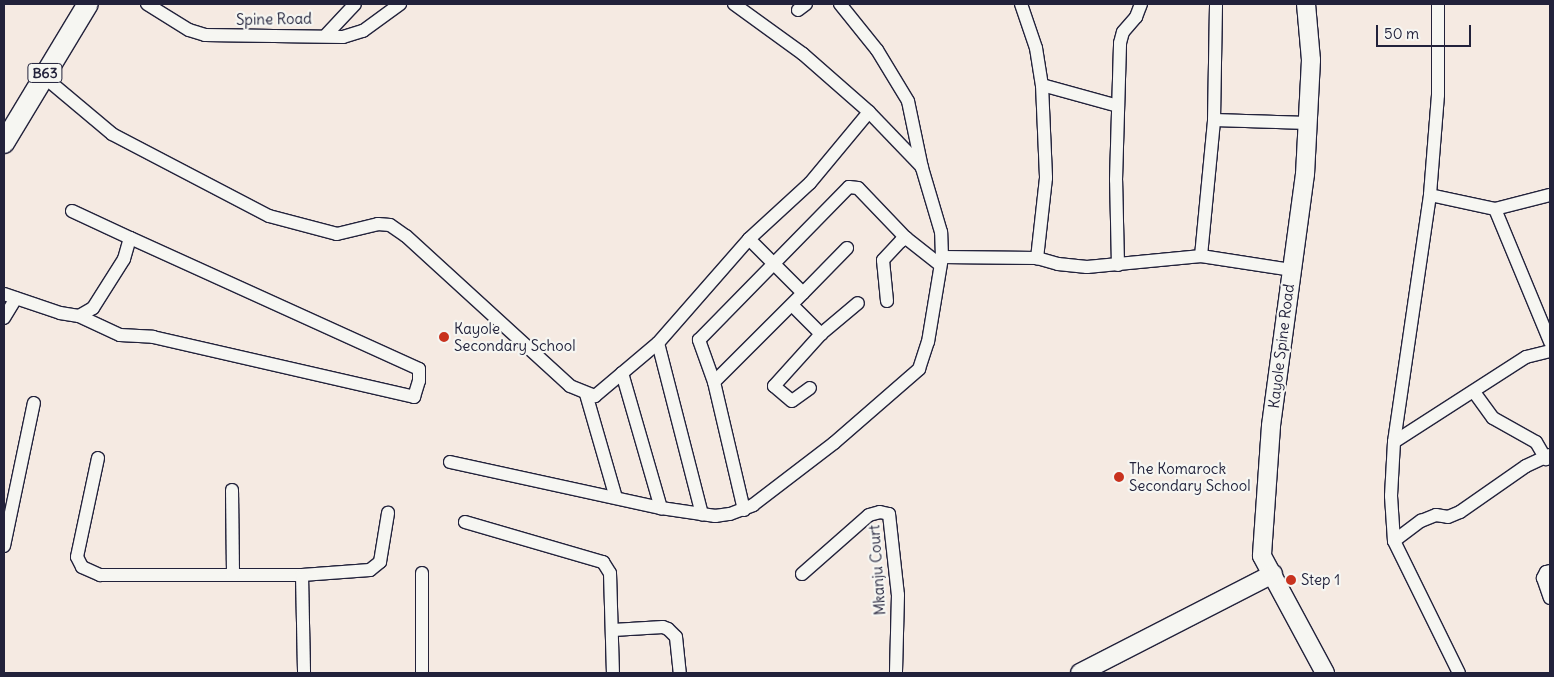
<!DOCTYPE html>
<html>
<head>
<meta charset="utf-8">
<style>
  body { margin:0 }
  #map { position:relative; width:1554px; height:677px; overflow:hidden; background:#f5eae2; font-family:Delius,sans-serif }
  div>[style] { position:absolute }
  .roads { filter:drop-shadow(1px 0 #22223b) drop-shadow(-1px 0 #22223b) drop-shadow(0 1px #22223b) drop-shadow(0 -1px #22223b) }
  .minor>* { height:12px; margin:-6px; padding:0 6px; transform-origin:6px; border-radius:6px; background:#f6f6f2 }
  .secondary>* { height:18px; margin:-9px; padding:0 9px; transform-origin:9px; border-radius:9px; background:#f6f6f2 }
  .trunk>* { height:20px; margin:-10px; padding:0 10px; transform-origin:10px; border-radius:10px; background:#f6f6f2 }
  .dots>* { width:14px; height:14px; translate:-50% -50%; box-sizing:border-box; border:2px solid #f6f6f2; border-radius:50% }
  span { translate:-50% -50%; white-space:nowrap; text-align:center; line-height:1.15; -webkit-text-stroke:4.5px #f6f6f2; paint-order:stroke }
  .shield-label span { padding:1px 4px; background:#f6f6f2; border:1px solid; border-radius:4px; -webkit-text-stroke-width:0 }
  .shield-label { font-size:14px; color:#22223b; font-weight:700 }
  .street-label { font-size:15px; color:#22223b }
  .poi-label { font-size:15px; color:#22223b }
  .left { translate:0 -50%; text-align:left }
  .frame { position:absolute; inset:0; border:5px solid #22223b; pointer-events:none }
  .scale { position:absolute; left:1376px; top:25px; width:95px; height:22px; box-sizing:border-box; border:2px solid #22223b; border-top:0; padding-left:6px; font-size:15px; line-height:18px; white-space:nowrap; color:#22223b; -webkit-text-stroke:4px #f6f6f2; paint-order:stroke }
</style>
</head>
<body>
<div id="map">
  <div class="roads">
    <div class="minor">
      <i style="left:147px;top:4px;width:49px;rotate:31.8deg"></i>
      <i style="left:189px;top:30px;width:17px;rotate:17deg"></i>
      <i style="left:205px;top:35px;width:138px;rotate:0.8deg"></i>
      <i style="left:343px;top:37px;width:21px;rotate:-17deg"></i>
      <i style="left:363px;top:31px;width:46px;rotate:-36.1deg"></i>
      <i style="left:734px;top:4px;width:85px;rotate:35.9deg"></i>
      <i style="left:803px;top:54px;width:88px;rotate:41.3deg"></i>
      <i style="left:869px;top:112px;width:76px;rotate:46.1deg"></i>
      <i style="left:1021px;top:4px;width:46px;rotate:71.2deg"></i>
      <i style="left:1036px;top:48px;width:37px;rotate:81deg"></i>
      <i style="left:1042px;top:85px;width:93px;rotate:87.5deg"></i>
      <i style="left:1046px;top:178px;width:81px;rotate:96.4deg"></i>
      <i style="left:1438px;top:4px;width:91px;rotate:90deg"></i>
      <i style="left:1438px;top:95px;width:100px;rotate:94.6deg"></i>
      <i style="left:1430px;top:195px;width:250px;rotate:98.3deg"></i>
      <i style="left:1394px;top:442px;width:54px;rotate:93.2deg"></i>
      <i style="left:1391px;top:496px;width:45px;rotate:86.2deg"></i>
      <i style="left:1394px;top:541px;width:147px;rotate:63.8deg"></i>
      <i style="left:798px;top:10px;width:10px;rotate:-37deg"></i>
      <i style="left:326px;top:35px;width:42px;rotate:-46.9deg"></i>
      <i style="left:43px;top:76px;width:90px;rotate:40deg"></i>
      <i style="left:112px;top:134px;width:177px;rotate:27.6deg"></i>
      <i style="left:269px;top:216px;width:70px;rotate:14.8deg"></i>
      <i style="left:337px;top:234px;width:42px;rotate:-13.7deg"></i>
      <i style="left:378px;top:224px;width:12px;rotate:5deg"></i>
      <i style="left:390px;top:225px;width:19px;rotate:35deg"></i>
      <i style="left:406px;top:236px;width:222px;rotate:42.4deg"></i>
      <i style="left:570px;top:386px;width:27px;rotate:22deg"></i>
      <i style="left:595px;top:396px;width:82px;rotate:-40.1deg"></i>
      <i style="left:658px;top:343px;width:138px;rotate:-48.8deg"></i>
      <i style="left:749px;top:239px;width:83px;rotate:-42.6deg"></i>
      <i style="left:810px;top:183px;width:92px;rotate:-50.3deg"></i>
      <i style="left:1042px;top:85px;width:79px;rotate:15.4deg"></i>
      <i style="left:1214px;top:120px;width:94px;rotate:1.8deg"></i>
      <i style="left:1430px;top:195px;width:66px;rotate:12.2deg"></i>
      <i style="left:1495px;top:209px;width:144px;rotate:67.5deg"></i>
      <i style="left:1495px;top:209px;width:57px;rotate:-14.3deg"></i>
      <i style="left:72px;top:211px;width:64px;rotate:25deg"></i>
      <i style="left:749px;top:239px;width:76px;rotate:45deg"></i>
      <i style="left:803px;top:293px;width:63px;rotate:-45.6deg"></i>
      <i style="left:1201px;top:256px;width:137px;rotate:-84.5deg"></i>
      <i style="left:1214px;top:120px;width:116px;rotate:-89deg"></i>
      <i style="left:942px;top:257px;width:95px;rotate:0.6deg"></i>
      <i style="left:1037px;top:258px;width:22px;rotate:16deg"></i>
      <i style="left:1058px;top:264px;width:29px;rotate:6deg"></i>
      <i style="left:1087px;top:267px;width:115px;rotate:-5.5deg"></i>
      <i style="left:1201px;top:256px;width:91px;rotate:8.8deg"></i>
      <i style="left:1118px;top:265px;width:85px;rotate:-91.3deg"></i>
      <i style="left:1116px;top:180px;width:137px;rotate:-88.3deg"></i>
      <i style="left:1120px;top:43px;width:11px;rotate:-75deg"></i>
      <i style="left:1123px;top:32px;width:20px;rotate:-49deg"></i>
      <i style="left:1136px;top:17px;width:14px;rotate:-69deg"></i>
      <i style="left:4px;top:294px;width:59px;rotate:18.7deg"></i>
      <i style="left:60px;top:313px;width:19px;rotate:9deg"></i>
      <i style="left:79px;top:316px;width:45px;rotate:24.9deg"></i>
      <i style="left:120px;top:335px;width:33px;rotate:3deg"></i>
      <i style="left:153px;top:337px;width:268px;rotate:12.9deg"></i>
      <i style="left:414px;top:397px;width:17px;rotate:-73deg"></i>
      <i style="left:419px;top:381px;width:12px;rotate:-90deg"></i>
      <i style="left:419px;top:369px;width:317px;rotate:-155.6deg"></i>
      <i style="left:130px;top:238px;width:22px;rotate:106deg"></i>
      <i style="left:124px;top:259px;width:58px;rotate:122.3deg"></i>
      <i style="left:93px;top:308px;width:16px;rotate:150deg"></i>
      <i style="left:887px;top:301px;width:41px;rotate:-95.6deg"></i>
      <i style="left:883px;top:260px;width:26px;rotate:-47deg"></i>
      <i style="left:901px;top:241px;width:6px;rotate:-31deg"></i>
      <i style="left:906px;top:238px;width:42px;rotate:38.2deg"></i>
      <i style="left:793px;top:306px;width:40px;rotate:45deg"></i>
      <i style="left:821px;top:334px;width:70px;rotate:132.1deg"></i>
      <i style="left:774px;top:386px;width:23px;rotate:40deg"></i>
      <i style="left:792px;top:401px;width:22px;rotate:-36deg"></i>
      <i style="left:4px;top:318px;width:23px;rotate:-59deg"></i>
      <i style="left:821px;top:334px;width:48px;rotate:-40deg"></i>
      <i style="left:658px;top:343px;width:177px;rotate:75.6deg"></i>
      <i style="left:622px;top:373px;width:141px;rotate:73.9deg"></i>
      <i style="left:714px;top:382px;width:45px;rotate:-109.7deg"></i>
      <i style="left:699px;top:340px;width:214px;rotate:-45.6deg"></i>
      <i style="left:849px;top:187px;width:9px;rotate:6deg"></i>
      <i style="left:858px;top:188px;width:69px;rotate:46.2deg"></i>
      <i style="left:1474px;top:392px;width:32px;rotate:54deg"></i>
      <i style="left:1493px;top:418px;width:49px;rotate:29.2deg"></i>
      <i style="left:1536px;top:442px;width:20px;rotate:60deg"></i>
      <i style="left:586px;top:394px;width:108px;rotate:73.9deg"></i>
      <i style="left:1394px;top:442px;width:157px;rotate:-32.8deg"></i>
      <i style="left:1526px;top:357px;width:25px;rotate:-14deg"></i>
      <i style="left:98px;top:458px;width:101px;rotate:102deg"></i>
      <i style="left:77px;top:557px;width:11px;rotate:63deg"></i>
      <i style="left:82px;top:567px;width:20px;rotate:24deg"></i>
      <i style="left:100px;top:575px;width:202px"></i>
      <i style="left:302px;top:575px;width:68px;rotate:-4.2deg"></i>
      <i style="left:370px;top:570px;width:13px;rotate:-39deg"></i>
      <i style="left:380px;top:562px;width:50px;rotate:-80.7deg"></i>
      <i style="left:450px;top:462px;width:216px;rotate:12.3deg"></i>
      <i style="left:661px;top:508px;width:55px;rotate:8.4deg"></i>
      <i style="left:715px;top:516px;width:15px;rotate:-8deg"></i>
      <i style="left:730px;top:514px;width:25px;rotate:-21deg"></i>
      <i style="left:753px;top:505px;width:102px;rotate:-37.4deg"></i>
      <i style="left:834px;top:443px;width:113px;rotate:-41deg"></i>
      <i style="left:919px;top:369px;width:28px;rotate:-72deg"></i>
      <i style="left:928px;top:342px;width:86px;rotate:-80.6deg"></i>
      <i style="left:942px;top:257px;width:25px;rotate:-92deg"></i>
      <i style="left:941px;top:232px;width:67px;rotate:-106.5deg"></i>
      <i style="left:922px;top:168px;width:68px;rotate:-101.8deg"></i>
      <i style="left:908px;top:101px;width:60px;rotate:-121.3deg"></i>
      <i style="left:877px;top:50px;width:59px;rotate:-128.8deg"></i>
      <i style="left:232px;top:490px;width:85px;rotate:89.3deg"></i>
      <i style="left:744px;top:510px;width:131px;rotate:-103.2deg"></i>
      <i style="left:714px;top:382px;width:126px;rotate:-45deg"></i>
      <i style="left:465px;top:522px;width:144px;rotate:16.2deg"></i>
      <i style="left:603px;top:562px;width:13px;rotate:58deg"></i>
      <i style="left:610px;top:573px;width:100px;rotate:88.3deg"></i>
      <i style="left:1394px;top:541px;width:34px;rotate:-37deg"></i>
      <i style="left:1421px;top:521px;width:16px;rotate:-22deg"></i>
      <i style="left:1436px;top:515px;width:12px;rotate:9deg"></i>
      <i style="left:1448px;top:517px;width:13px;rotate:-23deg"></i>
      <i style="left:1460px;top:512px;width:80px;rotate:-34.9deg"></i>
      <i style="left:1526px;top:466px;width:26px;rotate:-25deg"></i>
      <i style="left:4px;top:546px;width:146px;rotate:-78.2deg"></i>
      <i style="left:1550px;top:571px;width:4px;rotate:166deg"></i>
      <i style="left:1546px;top:572px;width:7px;rotate:117deg"></i>
      <i style="left:1543px;top:578px;width:21px;rotate:71deg"></i>
      <i style="left:802px;top:574px;width:89px;rotate:-41.4deg"></i>
      <i style="left:869px;top:515px;width:11px;rotate:-15deg"></i>
      <i style="left:880px;top:512px;width:9px;rotate:13deg"></i>
      <i style="left:889px;top:514px;width:81px;rotate:83.7deg"></i>
      <i style="left:898px;top:595px;width:78px;rotate:91.5deg"></i>
      <i style="left:302px;top:575px;width:98px;rotate:88.8deg"></i>
      <i style="left:613px;top:630px;width:50px;rotate:-3.4deg"></i>
      <i style="left:663px;top:627px;width:5px;rotate:22deg"></i>
      <i style="left:668px;top:629px;width:11px;rotate:45deg"></i>
      <i style="left:676px;top:637px;width:36px;rotate:84deg"></i>
      <i style="left:422px;top:673px;width:100px;rotate:-90deg"></i>
    </div>
    <div class="secondary">
      <i style="left:1306px;top:4px;width:56px;rotate:84.9deg"></i>
      <i style="left:1311px;top:60px;width:114px;rotate:93deg"></i>
      <i style="left:1305px;top:174px;width:254px;rotate:97.7deg"></i>
      <i style="left:1271px;top:426px;width:130px;rotate:94deg"></i>
      <i style="left:1262px;top:556px;width:133px;rotate:61.7deg"></i>
      <i style="left:1080px;top:673px;width:217px;rotate:-27.2deg"></i>
    </div>
    <div class="trunk">
      <i style="left:4px;top:143px;width:162px;rotate:-58.9deg"></i>
    </div>
  </div>
  <div class="dots">
    <i style="left:444px;top:337px;background:#c8321e"></i>
    <i style="left:1119px;top:477px;background:#c8321e"></i>
    <i style="left:1291px;top:580px;background:#c8321e"></i>
  </div>
  <div class="shield-label">
    <span style="left:45px;top:73px">B63</span>
  </div>
  <div class="street-label">
    <span style="left:274px;top:19px;rotate:-1deg">Spine Road</span>
    <span style="left:1281px;top:346px;rotate:-83deg">Kayole Spine Road</span>
    <span style="left:877px;top:570px;rotate:-94deg">Mkanju Court</span>
  </div>
  <div class="poi-label">
    <span class="left" style="left:454px;top:337px">Kayole<br>Secondary School</span>
    <span class="left" style="left:1129px;top:477px">The Komarock<br>Secondary School</span>
    <span class="left" style="left:1301px;top:580px">Step 1</span>
  </div>
  <div class="frame"></div>
  <div class="scale">50 m</div>
</div>
</body>
</html>
